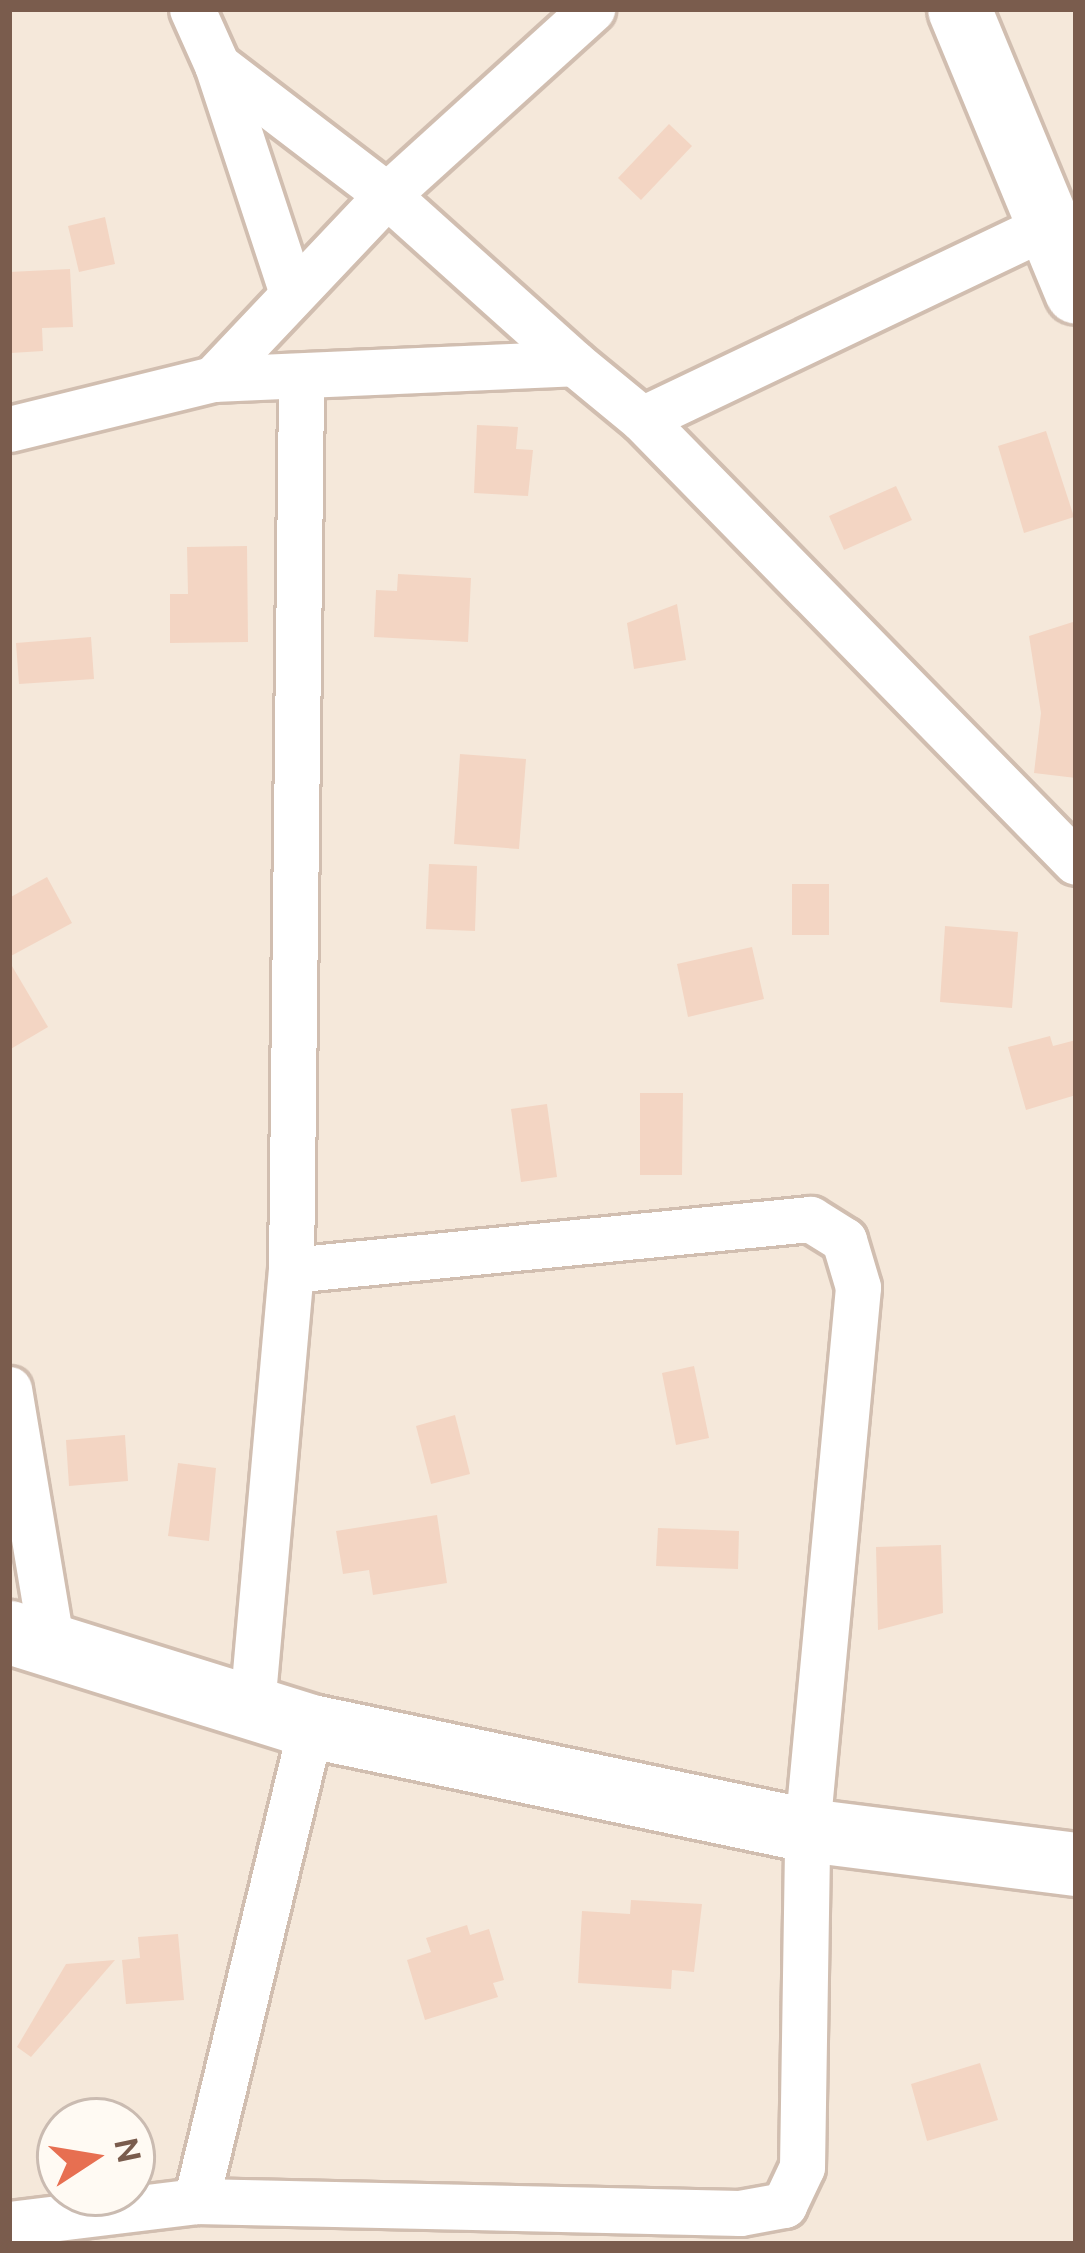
<!DOCTYPE html>
<html>
<head>
<meta charset="utf-8">
<style>
  body { margin:0 }
  #map { position:relative; width:1085px; height:2253px; overflow:hidden; background:#fdf6ec; font-family:Ubuntu,sans-serif }
  div>[style] { position:absolute }
  .residential>* { inset:0; background:#f5e8da }
  .building>* { inset:0; background:#f3d5c3 }
  .roads { filter:drop-shadow(3px 0 #d1beb0) drop-shadow(-3px 0 #d1beb0) drop-shadow(0 3px #d1beb0) drop-shadow(0 -3px #d1beb0) }
  .street>* { height:45px; margin:-22.5px; padding:0 22.5px; transform-origin:22.5px; border-radius:22.5px; background:#fff }
  .secondary>* { height:63px; margin:-31.5px; padding:0 31.5px; transform-origin:31.5px; border-radius:31.5px; background:#fff }
  span { translate:-50% -50%; white-space:nowrap; text-align:center; line-height:1.15; -webkit-text-stroke:9px #fffaf3; paint-order:stroke }
  .frame { position:absolute; inset:0; border:12px solid #7a5c4d; pointer-events:none }
  .north { position:absolute; left:36px; top:2097px; width:120px; height:120px; box-sizing:border-box; background:#fffaf3; border:3px solid #cabbb1; border-radius:50%; rotate:78deg; font-size:33px; font-weight:700; line-height:48px; text-align:center; color:#7a5c4d }
  .north::after { content:''; display:block; margin:auto; width:42px; height:54px; background:#e76f51; clip-path:polygon(50% 0,100% 100%,50% 72%,0 100%) }
</style>
</head>
<body>
<div id="map">
  <div class="residential">
    <i style="clip-path:polygon(evenodd,9px 9px,1076px 9px,1076px 2244px,9px 2244px,9px 9px,60px 2121px,132px 2121px,132px 2193px,60px 2193px,60px 2121px)"></i>
  </div>
  <div class="building">
    <i style="clip-path:polygon(669px 124px,692px 146px,641px 200px,618px 178px)"></i>
    <i style="clip-path:polygon(105px 217px,115px 264px,79px 272px,68px 226px)"></i>
    <i style="clip-path:polygon(70px 269px,73px 327px,42px 328px,43px 351px,11px 353px,9px 272px)"></i>
    <i style="clip-path:polygon(477px 425px,518px 427px,516px 449px,533px 450px,528px 496px,474px 493px)"></i>
    <i style="clip-path:polygon(1046px 431px,1074px 517px,1024px 533px,998px 446px)"></i>
    <i style="clip-path:polygon(896px 486px,912px 520px,844px 550px,829px 516px)"></i>
    <i style="clip-path:polygon(247px 546px,248px 642px,170px 643px,170px 594px,188px 594px,187px 547px)"></i>
    <i style="clip-path:polygon(398px 574px,471px 578px,468px 642px,374px 637px,376px 590px,397px 591px)"></i>
    <i style="clip-path:polygon(677px 604px,686px 660px,634px 669px,627px 623px)"></i>
    <i style="clip-path:polygon(1076px 621px,1076px 778px,1034px 773px,1041px 713px,1029px 636px)"></i>
    <i style="clip-path:polygon(91px 637px,94px 679px,19px 684px,16px 643px)"></i>
    <i style="clip-path:polygon(460px 754px,526px 759px,519px 849px,454px 844px)"></i>
    <i style="clip-path:polygon(429px 864px,477px 866px,475px 931px,426px 929px)"></i>
    <i style="clip-path:polygon(47px 877px,72px 923px,9px 957px,9px 898px)"></i>
    <i style="clip-path:polygon(792px 884px,829px 884px,829px 935px,792px 935px)"></i>
    <i style="clip-path:polygon(945px 926px,1018px 932px,1012px 1008px,940px 1002px)"></i>
    <i style="clip-path:polygon(752px 947px,764px 999px,688px 1017px,677px 964px)"></i>
    <i style="clip-path:polygon(9px 961px,48px 1027px,9px 1050px)"></i>
    <i style="clip-path:polygon(1050px 1036px,1053px 1046px,1076px 1040px,1076px 1095px,1026px 1110px,1008px 1047px)"></i>
    <i style="clip-path:polygon(640px 1093px,683px 1093px,682px 1175px,640px 1175px)"></i>
    <i style="clip-path:polygon(547px 1104px,557px 1177px,521px 1182px,511px 1109px)"></i>
    <i style="clip-path:polygon(694px 1366px,709px 1438px,676px 1445px,662px 1373px)"></i>
    <i style="clip-path:polygon(455px 1415px,470px 1474px,431px 1484px,416px 1426px)"></i>
    <i style="clip-path:polygon(125px 1435px,128px 1481px,69px 1486px,66px 1440px)"></i>
    <i style="clip-path:polygon(178px 1463px,216px 1468px,209px 1541px,168px 1536px)"></i>
    <i style="clip-path:polygon(437px 1515px,447px 1583px,373px 1595px,369px 1570px,343px 1574px,336px 1531px)"></i>
    <i style="clip-path:polygon(658px 1528px,739px 1531px,738px 1569px,656px 1566px)"></i>
    <i style="clip-path:polygon(941px 1545px,943px 1613px,878px 1630px,876px 1547px)"></i>
    <i style="clip-path:polygon(631px 1900px,702px 1904px,694px 1972px,672px 1970px,671px 1989px,578px 1983px,582px 1911px,630px 1914px)"></i>
    <i style="clip-path:polygon(467px 1925px,470px 1935px,489px 1929px,504px 1980px,493px 1983px,498px 1997px,425px 2020px,407px 1960px,431px 1952px,426px 1938px)"></i>
    <i style="clip-path:polygon(178px 1934px,184px 2000px,126px 2004px,122px 1960px,140px 1958px,138px 1937px)"></i>
    <i style="clip-path:polygon(115px 1960px,31px 2057px,17px 2047px,66px 1964px)"></i>
    <i style="clip-path:polygon(980px 2063px,998px 2120px,927px 2141px,911px 2084px)"></i>
  </div>
  <div class="roads">
    <div class="street">
      <i style="left:217px;top:65px;width:240px;rotate:71.8deg"></i>
      <i style="left:574px;top:363px;width:88px;rotate:39.5deg"></i>
      <i style="left:642px;top:419px;width:452px;rotate:-25.5deg"></i>
      <i style="left:213px;top:379px;width:253px;rotate:-46.6deg"></i>
      <i style="left:387px;top:195px;width:277px;rotate:-42.2deg"></i>
      <i style="left:642px;top:419px;width:620px;rotate:45.59deg"></i>
      <i style="left:9px;top:429px;width:210px;rotate:-13.8deg"></i>
      <i style="left:213px;top:379px;width:361px;rotate:-2.5deg"></i>
      <i style="left:574px;top:363px;width:251px;rotate:-138.1deg"></i>
      <i style="left:387px;top:195px;width:214px;rotate:-142.6deg"></i>
      <i style="left:217px;top:65px;width:61px;rotate:-114.1deg"></i>
      <i style="left:9px;top:1389px;width:260px;rotate:80.5deg"></i>
      <i style="left:252px;top:1706px;width:438px;rotate:-84.9deg"></i>
      <i style="left:291px;top:1270px;width:888px;rotate:-89.35deg"></i>
      <i style="left:196px;top:2201px;width:489px;rotate:-76.4deg"></i>
      <i style="left:9px;top:2224px;width:188px;rotate:-7deg"></i>
      <i style="left:196px;top:2201px;width:544px;rotate:1.26deg"></i>
      <i style="left:740px;top:2213px;width:45px;rotate:-10.3deg"></i>
      <i style="left:784px;top:2205px;width:42px;rotate:-64.7deg"></i>
      <i style="left:802px;top:2167px;width:337px;rotate:-89.1deg"></i>
      <i style="left:807px;top:1830px;width:545px;rotate:-84.63deg"></i>
      <i style="left:858px;top:1287px;width:49px;rotate:-106.6deg"></i>
      <i style="left:844px;top:1240px;width:40px;rotate:-148deg"></i>
      <i style="left:810px;top:1219px;width:521px;rotate:174.39deg"></i>
    </div>
    <div class="secondary">
      <i style="left:959px;top:9px;width:306px;rotate:67.5deg"></i>
      <i style="left:9px;top:1632px;width:316px;rotate:17.3deg"></i>
      <i style="left:311px;top:1726px;width:507px;rotate:11.84deg"></i>
      <i style="left:807px;top:1830px;width:271px;rotate:7.2deg"></i>
    </div>
  </div>
  <div class="frame"></div>
  <div class="north">N</div>
</div>
</body>
</html>
